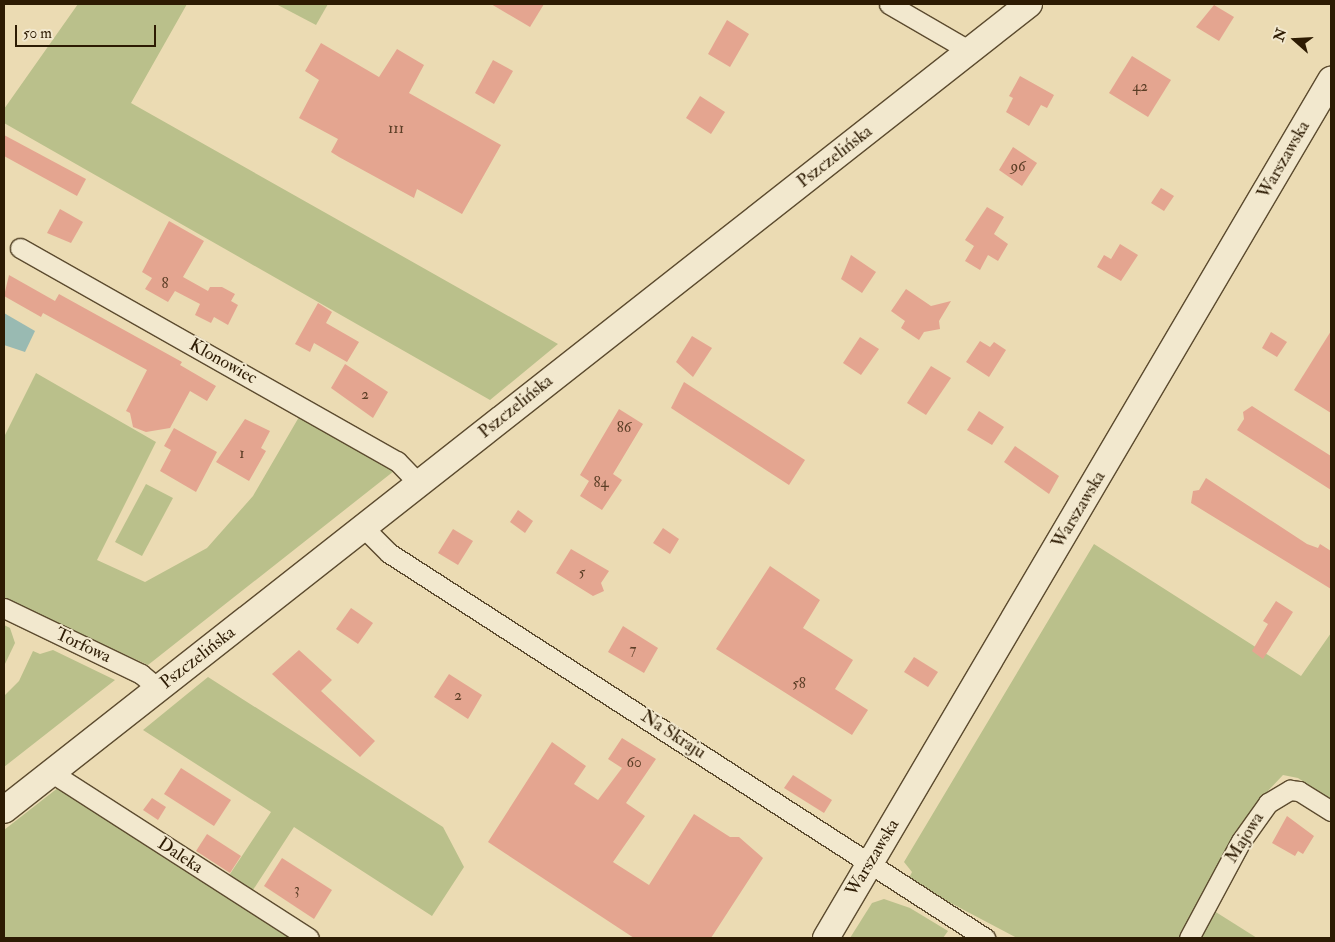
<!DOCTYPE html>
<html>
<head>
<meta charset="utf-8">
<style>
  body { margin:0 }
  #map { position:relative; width:1335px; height:942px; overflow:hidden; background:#ebdbb3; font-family:"IM FELL Double Pica",serif }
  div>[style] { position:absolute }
  .green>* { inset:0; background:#bac08b }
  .water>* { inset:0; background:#99bab2 }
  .building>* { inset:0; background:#e4a590 }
  .roads { filter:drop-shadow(1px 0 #5c4b2f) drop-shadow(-1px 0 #5c4b2f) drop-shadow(0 1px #5c4b2f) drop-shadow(0 -1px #5c4b2f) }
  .minor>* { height:19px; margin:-9.5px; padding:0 9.5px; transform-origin:9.5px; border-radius:9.5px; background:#f2e8ce }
  .secondary>* { height:26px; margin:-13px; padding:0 13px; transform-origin:13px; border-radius:13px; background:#f2e8ce }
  span { translate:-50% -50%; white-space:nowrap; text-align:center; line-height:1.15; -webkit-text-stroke:4px #f2e8ce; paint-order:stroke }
  .number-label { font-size:15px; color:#5b3e26 }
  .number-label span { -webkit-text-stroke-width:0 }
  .street-label { font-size:18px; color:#2d1b03 }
  .frame { position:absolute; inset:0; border:5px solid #2d1b03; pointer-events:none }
  .north { position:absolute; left:1270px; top:15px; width:50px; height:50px; -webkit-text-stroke:4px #f2e8ce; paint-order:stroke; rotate:289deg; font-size:14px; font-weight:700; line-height:20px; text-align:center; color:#2d1b03 }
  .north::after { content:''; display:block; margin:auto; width:18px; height:22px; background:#2d1b03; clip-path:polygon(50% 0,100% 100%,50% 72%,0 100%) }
  .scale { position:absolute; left:15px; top:25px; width:141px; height:22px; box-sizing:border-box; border:2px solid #2d1b03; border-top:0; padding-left:6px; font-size:15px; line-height:18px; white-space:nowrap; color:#2d1b03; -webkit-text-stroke:4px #f2e8ce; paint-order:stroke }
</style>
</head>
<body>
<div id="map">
  <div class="green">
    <i style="clip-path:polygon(78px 4px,187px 4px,131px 103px,558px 344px,490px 400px,4px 123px,4px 109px)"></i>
    <i style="clip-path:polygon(276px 4px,328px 4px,316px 25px)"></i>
    <i style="clip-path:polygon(36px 373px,156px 442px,97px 560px,145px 582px,207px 548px,253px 496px,299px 417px,394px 471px,148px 665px,4px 600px,4px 437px)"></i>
    <i style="clip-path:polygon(146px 484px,173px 498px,142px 556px,115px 542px)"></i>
    <i style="clip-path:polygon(1094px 544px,1301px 676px,1331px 633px,1331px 800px,1298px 778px,1283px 775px,1265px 794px,1181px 938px,1017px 938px,926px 890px,909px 878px,912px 872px,904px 862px)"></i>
    <i style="clip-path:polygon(4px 625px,10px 628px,15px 643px,4px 666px)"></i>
    <i style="clip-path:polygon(53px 650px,115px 680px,4px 767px,4px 696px,19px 681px,33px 651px,40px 654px)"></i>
    <i style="clip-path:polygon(208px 677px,443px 827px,464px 867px,432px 916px,294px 827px,251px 893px,228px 877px,271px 812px,143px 730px)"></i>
    <i style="clip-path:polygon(59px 787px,292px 938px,4px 938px,4px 830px)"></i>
    <i style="clip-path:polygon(884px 899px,910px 908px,948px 931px,943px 938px,850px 938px,872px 903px)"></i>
    <i style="clip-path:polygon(1211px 909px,1257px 938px,1196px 938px)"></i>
  </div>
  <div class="water">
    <i style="clip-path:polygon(4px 313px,35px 331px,25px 352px,4px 345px)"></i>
  </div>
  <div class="building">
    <i style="clip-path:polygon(491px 4px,544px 4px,530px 27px)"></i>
    <i style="clip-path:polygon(1214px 5px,1234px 17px,1219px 41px,1196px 27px)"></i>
    <i style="clip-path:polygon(727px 20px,749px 34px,730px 67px,708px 54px)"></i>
    <i style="clip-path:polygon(321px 43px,379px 77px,397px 49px,424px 65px,409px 93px,501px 145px,462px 214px,417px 189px,414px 198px,339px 157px,331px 152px,338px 139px,299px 118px,319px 80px,305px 71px)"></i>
    <i style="clip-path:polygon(1132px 56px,1171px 80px,1148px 117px,1109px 93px)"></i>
    <i style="clip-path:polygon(493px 60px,513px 71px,494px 104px,475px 93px)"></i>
    <i style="clip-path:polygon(1020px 76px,1054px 95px,1047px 108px,1041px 105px,1029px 126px,1006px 112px,1013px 98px,1009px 96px)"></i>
    <i style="clip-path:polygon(700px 96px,725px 112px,711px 134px,686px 118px)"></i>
    <i style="clip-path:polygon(4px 135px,86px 179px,77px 196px,4px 156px)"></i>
    <i style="clip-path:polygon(1013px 147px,1037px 163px,1022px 186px,999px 170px)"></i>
    <i style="clip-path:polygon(1161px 188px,1174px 196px,1164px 211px,1151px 203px)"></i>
    <i style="clip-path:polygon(987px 207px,1004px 217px,994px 234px,1008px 244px,998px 261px,988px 255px,980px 270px,965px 261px,974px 246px,965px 240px)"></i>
    <i style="clip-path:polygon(60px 209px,83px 222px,71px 243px,47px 233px)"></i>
    <i style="clip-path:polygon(169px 221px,204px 241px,183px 277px,208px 291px,210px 287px,222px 287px,235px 294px,231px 301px,238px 305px,228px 325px,214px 317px,211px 323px,195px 315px,200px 304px,175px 291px,168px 302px,145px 289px,152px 278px,142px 272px)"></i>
    <i style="clip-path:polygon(1120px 244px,1138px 255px,1121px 281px,1097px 267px,1104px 255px,1111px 259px)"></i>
    <i style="clip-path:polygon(851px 255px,876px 272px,862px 293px,841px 279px)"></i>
    <i style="clip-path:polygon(9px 275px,55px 301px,59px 294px,182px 362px,180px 365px,216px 386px,207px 401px,190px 391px,170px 428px,146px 432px,133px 427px,130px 413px,126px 411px,147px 370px,43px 313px,41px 317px,4px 296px)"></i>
    <i style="clip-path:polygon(906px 289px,931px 306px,951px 301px,939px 321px,940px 329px,924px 332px,919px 340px,901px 328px,905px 321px,891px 311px)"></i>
    <i style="clip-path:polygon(318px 303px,332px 312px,326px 323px,359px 342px,347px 362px,314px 343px,310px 352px,295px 344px)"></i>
    <i style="clip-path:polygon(1331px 331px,1331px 413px,1294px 390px)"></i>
    <i style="clip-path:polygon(1271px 332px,1287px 342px,1277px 357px,1262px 348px)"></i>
    <i style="clip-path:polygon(692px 336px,712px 348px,693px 377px,676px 362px)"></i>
    <i style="clip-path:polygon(860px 337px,879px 349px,861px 375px,843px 363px)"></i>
    <i style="clip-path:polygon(980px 341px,990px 347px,994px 342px,1006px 350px,989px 377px,966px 362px)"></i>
    <i style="clip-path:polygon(345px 364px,388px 392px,373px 418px,331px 388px)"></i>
    <i style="clip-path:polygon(931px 366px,951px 378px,926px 415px,907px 403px)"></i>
    <i style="clip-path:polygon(684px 382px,805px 460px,789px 485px,671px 408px)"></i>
    <i style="clip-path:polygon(1252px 406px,1331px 456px,1331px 490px,1237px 430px,1244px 419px,1243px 412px)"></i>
    <i style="clip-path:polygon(619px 409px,643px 424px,613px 474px,622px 480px,602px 510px,580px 496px,589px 481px,580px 475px)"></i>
    <i style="clip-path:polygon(979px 411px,1004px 427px,992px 445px,967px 430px)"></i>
    <i style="clip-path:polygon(245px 419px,270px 431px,261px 448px,266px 451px,249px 481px,216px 462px)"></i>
    <i style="clip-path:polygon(174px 428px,217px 452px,196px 492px,160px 471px,171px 450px,164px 446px)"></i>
    <i style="clip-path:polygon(1015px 446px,1059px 476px,1049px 494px,1004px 462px)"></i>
    <i style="clip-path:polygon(1206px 478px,1307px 544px,1318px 548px,1320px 544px,1331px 551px,1331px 589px,1191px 503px,1193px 491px,1199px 490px)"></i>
    <i style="clip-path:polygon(518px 510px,533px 521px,525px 533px,510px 522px)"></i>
    <i style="clip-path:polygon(663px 528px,679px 539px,670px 554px,653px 543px)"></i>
    <i style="clip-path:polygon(453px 529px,473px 541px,458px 565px,438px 553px)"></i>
    <i style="clip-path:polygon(571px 549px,609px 571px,601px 583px,604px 591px,593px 596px,556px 573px)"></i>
    <i style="clip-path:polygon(770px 566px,820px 600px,803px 628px,853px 660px,835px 689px,868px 710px,852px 735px,716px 649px)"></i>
    <i style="clip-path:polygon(1276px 601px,1293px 612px,1263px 659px,1252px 651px,1268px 624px,1263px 621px)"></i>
    <i style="clip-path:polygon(351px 608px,373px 623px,358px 644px,336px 629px)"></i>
    <i style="clip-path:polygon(623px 626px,658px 648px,644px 673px,608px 652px)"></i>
    <i style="clip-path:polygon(299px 650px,332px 680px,321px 691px,375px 741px,360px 757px,272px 674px)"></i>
    <i style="clip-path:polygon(914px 657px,938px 672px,928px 687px,904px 672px)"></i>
    <i style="clip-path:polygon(449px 674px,482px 695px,468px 719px,434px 697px)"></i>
    <i style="clip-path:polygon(622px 738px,656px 759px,626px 803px,645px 816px,613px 862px,649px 885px,694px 814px,730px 837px,739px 837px,763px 858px,711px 938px,634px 938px,488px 842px,552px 742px,586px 766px,574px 784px,598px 800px,622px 768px,608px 759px)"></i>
    <i style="clip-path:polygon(181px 768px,231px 800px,214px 826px,164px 794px)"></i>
    <i style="clip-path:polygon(793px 775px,832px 800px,824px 813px,784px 788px)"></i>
    <i style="clip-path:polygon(152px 798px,166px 807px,158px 820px,143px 810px)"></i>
    <i style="clip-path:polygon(1287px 816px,1314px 836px,1303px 854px,1298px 851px,1295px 856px,1272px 843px)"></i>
    <i style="clip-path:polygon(207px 834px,241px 856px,230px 873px,196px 851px)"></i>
    <i style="clip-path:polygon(282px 858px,332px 890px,314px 919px,264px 886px)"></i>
  </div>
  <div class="roads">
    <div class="minor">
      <i style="left:889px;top:4px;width:94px;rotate:30.1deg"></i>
      <i style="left:20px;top:248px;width:433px;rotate:29.5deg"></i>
      <i style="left:397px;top:461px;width:32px;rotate:46deg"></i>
      <i style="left:364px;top:528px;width:35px;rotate:45deg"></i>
      <i style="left:389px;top:553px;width:710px;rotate:32.86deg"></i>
      <i style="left:4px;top:608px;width:152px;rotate:25.7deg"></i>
      <i style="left:141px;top:674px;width:23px;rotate:40deg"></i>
      <i style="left:52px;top:773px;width:305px;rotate:32.7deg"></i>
      <i style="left:1189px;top:938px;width:110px;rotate:-61.8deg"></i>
      <i style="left:1241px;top:841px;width:47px;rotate:-54.6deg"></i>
      <i style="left:1268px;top:803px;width:26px;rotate:-31deg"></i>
      <i style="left:1290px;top:790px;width:9px;rotate:6deg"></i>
      <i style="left:1299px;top:791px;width:38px;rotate:32deg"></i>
    </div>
    <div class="secondary">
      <i style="left:4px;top:810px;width:1304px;rotate:-38.18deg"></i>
      <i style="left:826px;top:938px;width:996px;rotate:-59.52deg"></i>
    </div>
  </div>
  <div class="number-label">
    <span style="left:1140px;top:87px">42</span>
    <span style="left:396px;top:129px">111</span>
    <span style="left:1018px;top:167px">96</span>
    <span style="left:165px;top:284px">8</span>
    <span style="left:365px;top:395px">2</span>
    <span style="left:624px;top:428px">86</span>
    <span style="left:242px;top:454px">1</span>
    <span style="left:601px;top:483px">84</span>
    <span style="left:582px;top:573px">5</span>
    <span style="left:633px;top:650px">7</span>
    <span style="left:799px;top:684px">58</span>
    <span style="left:458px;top:696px">2</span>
    <span style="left:634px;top:763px">60</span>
    <span style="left:297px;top:890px">3</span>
  </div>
  <div class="street-label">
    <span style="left:835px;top:157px;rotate:-38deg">Pszczelińska</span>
    <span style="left:1284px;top:160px;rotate:-60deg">Warszawska</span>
    <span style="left:223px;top:362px;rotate:29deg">Klonowiec</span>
    <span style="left:516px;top:407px;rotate:-39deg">Pszczelińska</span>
    <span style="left:1079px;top:510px;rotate:-59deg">Warszawska</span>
    <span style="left:83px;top:646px;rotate:25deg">Torfowa</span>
    <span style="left:198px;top:658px;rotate:-38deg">Pszczelińska</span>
    <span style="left:673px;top:735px;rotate:33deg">Na Skraju</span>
    <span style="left:1245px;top:838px;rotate:-58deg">Majowa</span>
    <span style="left:180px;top:856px;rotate:33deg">Daleka</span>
    <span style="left:873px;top:858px;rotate:-59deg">Warszawska</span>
  </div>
  <div class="frame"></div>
  <div class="north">N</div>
  <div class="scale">50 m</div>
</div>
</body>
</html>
